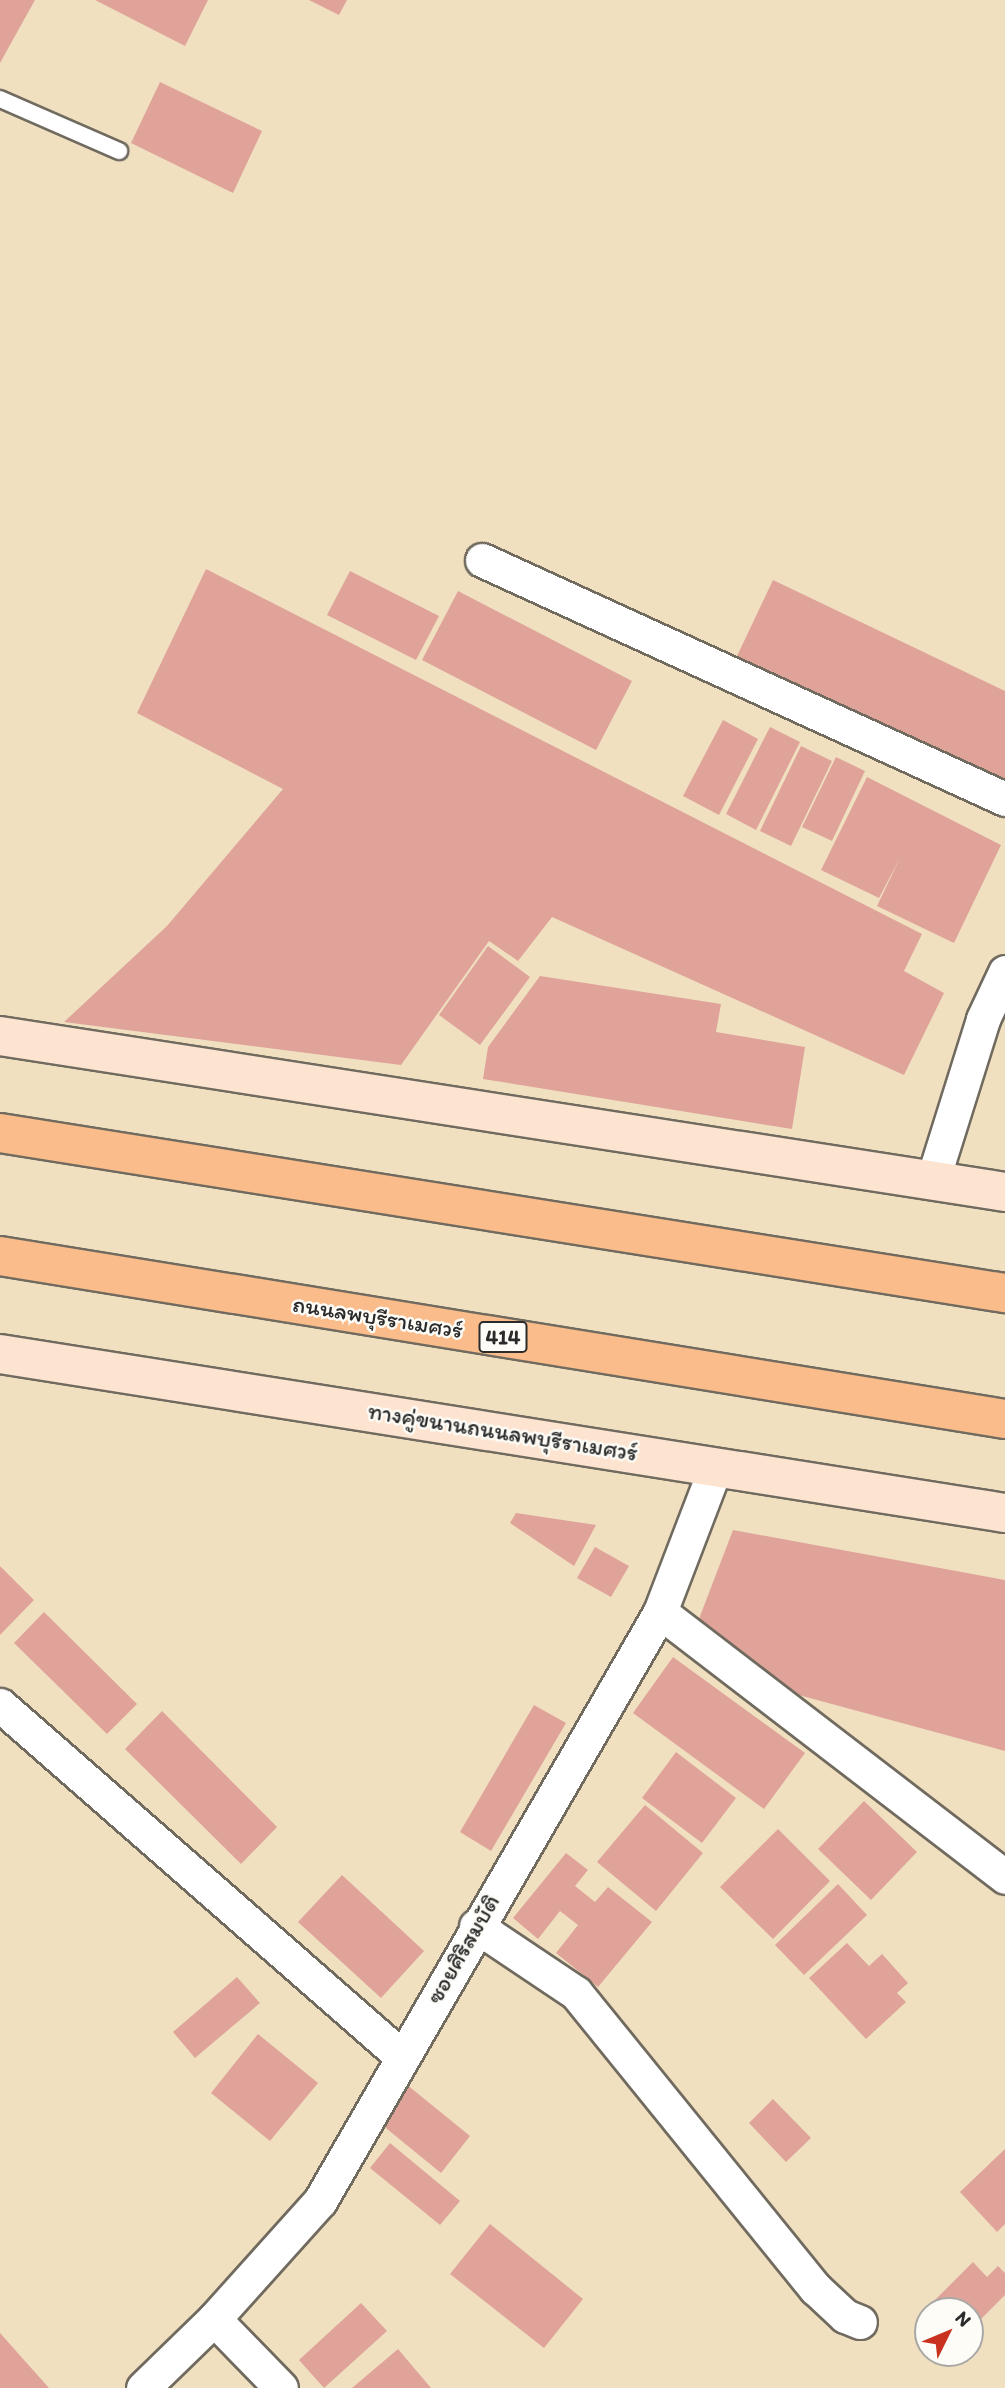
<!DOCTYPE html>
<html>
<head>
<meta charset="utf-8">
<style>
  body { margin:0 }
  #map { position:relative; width:1005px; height:2388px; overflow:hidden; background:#f0e0c0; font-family:Itim,"Playpen Sans Thai",sans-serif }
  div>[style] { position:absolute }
  .building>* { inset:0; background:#dfa39a }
  .roads { filter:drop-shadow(2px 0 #706a5f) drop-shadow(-2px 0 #706a5f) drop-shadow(0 2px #706a5f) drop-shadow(0 -2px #706a5f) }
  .service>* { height:16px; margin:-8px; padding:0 8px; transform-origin:8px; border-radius:8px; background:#fff }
  .minor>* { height:33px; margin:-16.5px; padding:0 16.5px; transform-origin:16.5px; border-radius:16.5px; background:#fff }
  .secondary>* { height:38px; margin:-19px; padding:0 19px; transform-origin:19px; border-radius:19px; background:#fde4d0 }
  .primary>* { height:38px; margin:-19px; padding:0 19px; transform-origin:19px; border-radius:19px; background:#f9bc8a }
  span { translate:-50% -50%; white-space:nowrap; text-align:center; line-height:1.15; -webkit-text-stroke:5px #fdfcf7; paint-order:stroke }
  .shield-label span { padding:2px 5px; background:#fdfcf7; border:2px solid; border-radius:5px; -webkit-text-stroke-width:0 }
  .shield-label { font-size:21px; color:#2b2b2b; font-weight:700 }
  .street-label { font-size:23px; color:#2b2b2b }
  .north { position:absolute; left:914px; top:2297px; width:70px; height:70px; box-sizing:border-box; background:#fdfcf7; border:2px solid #a9a8a5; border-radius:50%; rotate:47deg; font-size:19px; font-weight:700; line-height:28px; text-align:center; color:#2b2b2b }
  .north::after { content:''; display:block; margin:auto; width:24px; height:32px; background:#c8321e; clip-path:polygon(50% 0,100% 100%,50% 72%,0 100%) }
</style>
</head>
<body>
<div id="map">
  <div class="building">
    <i style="clip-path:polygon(0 0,35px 0,0 63px)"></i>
    <i style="clip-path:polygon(95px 0,208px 0,185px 46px)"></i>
    <i style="clip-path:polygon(309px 0,347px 0,339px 15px)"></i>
    <i style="clip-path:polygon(160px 82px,262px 131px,233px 193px,131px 143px)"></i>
    <i style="clip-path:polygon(206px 569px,922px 934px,904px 971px,944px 993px,904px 1075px,552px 917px,518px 961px,489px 941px,401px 1065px,64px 1022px,167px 926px,283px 789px,137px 713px)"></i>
    <i style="clip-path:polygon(350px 571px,439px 616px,416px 660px,327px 615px)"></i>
    <i style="clip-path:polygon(773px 580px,1005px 691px,1005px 785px,737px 656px)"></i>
    <i style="clip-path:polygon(458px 591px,632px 681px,596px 750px,422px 660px)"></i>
    <i style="clip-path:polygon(723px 720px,758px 739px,719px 815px,683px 796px)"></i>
    <i style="clip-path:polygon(770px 727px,800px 742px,756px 830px,726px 814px)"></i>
    <i style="clip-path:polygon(801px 746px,832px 761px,791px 846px,760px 831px)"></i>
    <i style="clip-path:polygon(836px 757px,865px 771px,832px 841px,802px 827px)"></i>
    <i style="clip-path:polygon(867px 777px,1001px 845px,954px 943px,877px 906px,900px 858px,879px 898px,821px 870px)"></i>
    <i style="clip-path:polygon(488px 946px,530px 977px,480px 1045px,439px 1015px)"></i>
    <i style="clip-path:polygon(540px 976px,721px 1004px,716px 1032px,805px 1047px,792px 1129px,483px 1079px,488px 1047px)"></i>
    <i style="clip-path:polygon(516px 1513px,596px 1525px,574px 1566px,510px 1523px)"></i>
    <i style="clip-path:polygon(733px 1530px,1005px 1580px,1005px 1751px,795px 1694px,697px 1624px)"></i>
    <i style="clip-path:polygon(595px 1547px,629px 1566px,611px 1597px,577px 1578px)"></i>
    <i style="clip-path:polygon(0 1566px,34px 1600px,0 1635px)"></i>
    <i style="clip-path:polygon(44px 1612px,137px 1704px,107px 1734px,14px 1643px)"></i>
    <i style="clip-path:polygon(673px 1657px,805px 1753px,764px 1809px,633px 1713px)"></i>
    <i style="clip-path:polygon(534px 1705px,566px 1723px,491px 1851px,460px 1832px)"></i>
    <i style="clip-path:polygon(162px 1711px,277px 1827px,241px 1864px,125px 1749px)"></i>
    <i style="clip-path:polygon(676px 1752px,736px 1798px,702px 1843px,642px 1798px)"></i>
    <i style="clip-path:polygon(864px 1801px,917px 1852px,871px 1900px,818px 1849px)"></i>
    <i style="clip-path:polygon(645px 1805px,703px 1853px,656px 1911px,597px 1862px)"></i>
    <i style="clip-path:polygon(778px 1829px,830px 1881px,773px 1939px,720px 1887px)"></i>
    <i style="clip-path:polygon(566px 1853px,588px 1870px,575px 1886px,595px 1902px,608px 1887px,652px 1922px,598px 1987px,556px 1953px,578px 1925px,560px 1911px,538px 1939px,513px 1918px)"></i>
    <i style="clip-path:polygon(342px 1875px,424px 1951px,381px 1998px,298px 1922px)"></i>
    <i style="clip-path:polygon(838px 1884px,867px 1915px,804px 1975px,775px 1945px)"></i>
    <i style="clip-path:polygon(847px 1943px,869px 1966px,882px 1954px,908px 1983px,897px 1993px,906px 2002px,866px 2039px,809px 1978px)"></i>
    <i style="clip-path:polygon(237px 1977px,260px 2003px,195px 2058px,173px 2032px)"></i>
    <i style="clip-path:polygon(258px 2034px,318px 2083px,270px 2141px,211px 2093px)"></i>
    <i style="clip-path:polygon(406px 2084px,470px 2136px,441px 2173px,376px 2120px)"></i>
    <i style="clip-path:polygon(773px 2099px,811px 2138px,786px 2162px,749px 2123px)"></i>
    <i style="clip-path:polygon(390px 2143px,460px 2201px,440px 2225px,370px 2168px)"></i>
    <i style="clip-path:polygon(1005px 2149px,1005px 2224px,997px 2232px,960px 2192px)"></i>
    <i style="clip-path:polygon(490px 2224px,583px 2299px,544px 2348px,450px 2274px)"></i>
    <i style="clip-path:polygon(973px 2262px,987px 2277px,998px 2266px,1005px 2273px,1005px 2295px,970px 2330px,970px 2311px,928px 2311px,928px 2323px,920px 2315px)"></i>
    <i style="clip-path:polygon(361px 2303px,387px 2331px,324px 2388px,299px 2360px)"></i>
    <i style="clip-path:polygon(0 2333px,49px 2388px,0 2388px)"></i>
    <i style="clip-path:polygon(398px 2349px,431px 2388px,352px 2388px)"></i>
  </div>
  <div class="roads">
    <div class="service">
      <i style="left:0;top:99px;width:130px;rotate:23.6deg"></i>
    </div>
    <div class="minor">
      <i style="left:482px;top:560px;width:575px;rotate:24.56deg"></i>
      <i style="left:933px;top:1179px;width:168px;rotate:-72.6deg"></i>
      <i style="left:983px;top:1019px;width:52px;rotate:-64.9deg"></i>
      <i style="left:660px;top:1612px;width:435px;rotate:37.5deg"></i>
      <i style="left:0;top:1705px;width:532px;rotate:41.19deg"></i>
      <i style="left:476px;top:1926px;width:120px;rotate:33.8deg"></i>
      <i style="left:576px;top:1993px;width:380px;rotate:51deg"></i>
      <i style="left:815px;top:2288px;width:41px;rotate:43deg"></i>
      <i style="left:845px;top:2316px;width:16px;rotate:22deg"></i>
      <i style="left:214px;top:2319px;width:96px;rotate:45.8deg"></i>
      <i style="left:143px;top:2388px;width:99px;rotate:-44.2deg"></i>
      <i style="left:214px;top:2319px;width:159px;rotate:-48.1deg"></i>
      <i style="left:320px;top:2201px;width:680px;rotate:-60deg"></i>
      <i style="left:660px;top:1612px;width:156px;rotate:-69deg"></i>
    </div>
    <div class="secondary">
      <i style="left:0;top:1036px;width:1017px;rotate:8.82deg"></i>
      <i style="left:0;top:1354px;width:1017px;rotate:8.99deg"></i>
    </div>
    <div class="primary">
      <i style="left:0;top:1133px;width:1018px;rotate:9.05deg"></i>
      <i style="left:0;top:1256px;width:1018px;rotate:9.21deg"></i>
    </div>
  </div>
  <div class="shield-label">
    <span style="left:503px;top:1337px">414</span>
  </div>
  <div class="street-label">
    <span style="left:378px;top:1317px;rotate:9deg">ถนนลพบุรีราเมศวร์</span>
    <span style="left:503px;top:1432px;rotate:9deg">ทางคู่ขนานถนนลพบุรีราเมศวร์</span>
    <span style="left:463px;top:1949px;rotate:-60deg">ซอยศิริสมบัติ</span>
  </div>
  <div class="north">N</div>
</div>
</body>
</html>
